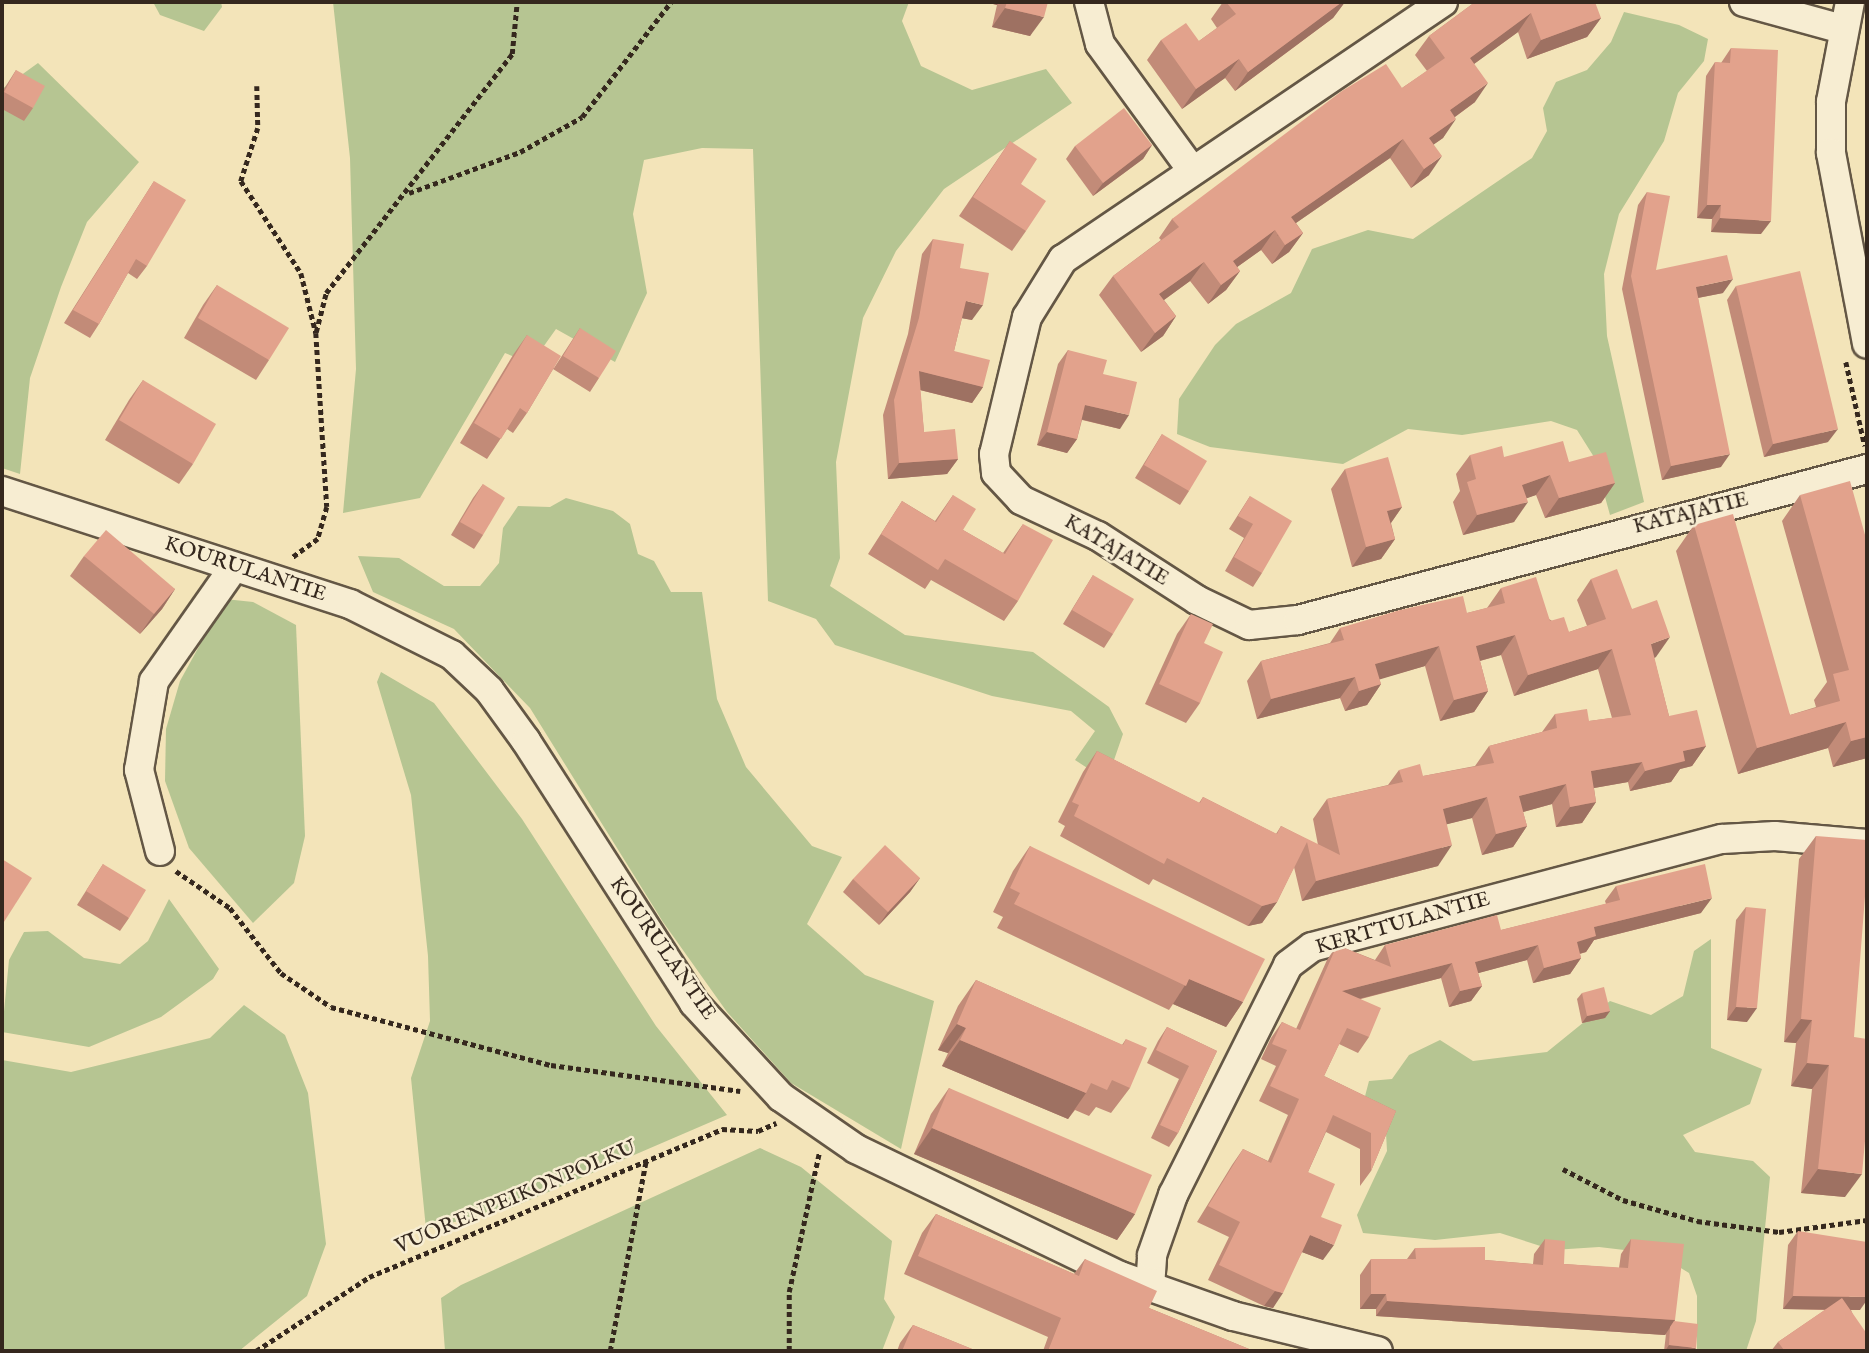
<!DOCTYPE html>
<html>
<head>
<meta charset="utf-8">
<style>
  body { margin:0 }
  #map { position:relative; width:1869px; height:1353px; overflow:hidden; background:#f3e4b9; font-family:"IM FELL English",serif }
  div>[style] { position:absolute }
  .green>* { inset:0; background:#b6c592 }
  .path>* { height:4.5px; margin-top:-2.25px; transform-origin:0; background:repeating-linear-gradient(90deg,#35281e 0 5px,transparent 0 8.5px) }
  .roads { filter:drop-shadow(2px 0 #645745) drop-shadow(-2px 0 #645745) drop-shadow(0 2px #645745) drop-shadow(0 -2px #645745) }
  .minor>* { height:28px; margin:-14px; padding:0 14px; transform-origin:14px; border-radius:14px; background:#f7edd2 }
  .wall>* { inset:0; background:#c28b78 }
  .shaded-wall>* { inset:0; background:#9e7162 }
  .building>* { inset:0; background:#e2a28c }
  span { translate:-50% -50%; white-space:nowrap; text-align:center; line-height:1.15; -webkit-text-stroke:5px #f7edd2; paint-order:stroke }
  .street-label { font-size:21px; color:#35281e }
  .frame { position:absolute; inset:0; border:4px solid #35281e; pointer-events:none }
</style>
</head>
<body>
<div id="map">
  <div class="green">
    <i style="clip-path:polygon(153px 2px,221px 2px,222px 7px,204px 31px,160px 15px)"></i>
    <i style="clip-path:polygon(333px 2px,909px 2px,902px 21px,921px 66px,972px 90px,1046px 69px,1072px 103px,944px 189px,896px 251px,863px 318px,836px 462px,840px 558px,830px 586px,905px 635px,1033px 652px,1109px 707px,1123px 734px,1114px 760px,1095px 773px,1075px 760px,1095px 731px,1071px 711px,992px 696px,835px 645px,816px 619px,768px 601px,753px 149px,702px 148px,644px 160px,633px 214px,647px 293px,615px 362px,556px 329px,531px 364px,505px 353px,420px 498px,343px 513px,356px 369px,350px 158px)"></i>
    <i style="clip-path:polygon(1624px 12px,1679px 25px,1708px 39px,1704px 61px,1678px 93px,1664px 141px,1619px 214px,1604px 274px,1607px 336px,1644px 502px,1610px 515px,1594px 457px,1577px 430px,1551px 421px,1462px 435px,1408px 429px,1343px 464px,1210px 447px,1177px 434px,1179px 399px,1215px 345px,1236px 324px,1291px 293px,1312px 249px,1368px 230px,1413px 239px,1532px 158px,1547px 131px,1543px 108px,1556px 82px,1587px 70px,1611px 42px)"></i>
    <i style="clip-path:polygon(38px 63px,139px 162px,87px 222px,61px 287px,30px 378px,20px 474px,2px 468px,2px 89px)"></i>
    <i style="clip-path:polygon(566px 498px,613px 511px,630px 524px,638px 554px,654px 561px,671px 592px,702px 592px,717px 699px,746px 767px,812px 846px,842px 857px,807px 924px,865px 975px,934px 1001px,901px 1149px,791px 1083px,727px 1012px,663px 922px,530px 708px,454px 629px,373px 592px,358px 556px,399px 558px,444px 586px,480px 586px,499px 563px,503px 528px,518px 506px,550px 507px)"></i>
    <i style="clip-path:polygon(225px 599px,253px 602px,296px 625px,305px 836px,294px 883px,253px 923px,189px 848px,165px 781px,166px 729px,180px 681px)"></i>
    <i style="clip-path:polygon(381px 672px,434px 703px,522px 819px,656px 1026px,727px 1115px,511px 1208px,426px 1229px,411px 1078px,430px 1021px,428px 956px,411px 795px,377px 682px)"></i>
    <i style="clip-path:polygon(169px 899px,219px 969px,213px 979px,161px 1017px,89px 1047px,2px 1032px,9px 960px,24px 932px,48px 931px,84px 958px,120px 964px,148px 941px)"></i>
    <i style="clip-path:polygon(1711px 939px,1711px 1048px,1762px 1069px,1750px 1104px,1683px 1135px,1695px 1152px,1753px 1161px,1770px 1177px,1756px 1321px,1746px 1351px,1697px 1351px,1697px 1296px,1689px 1273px,1658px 1254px,1599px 1247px,1553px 1250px,1500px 1233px,1435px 1240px,1363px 1233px,1357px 1215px,1387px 1151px,1386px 1133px,1364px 1100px,1369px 1081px,1392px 1079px,1409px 1055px,1440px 1040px,1473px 1061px,1547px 1052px,1610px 1001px,1651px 1015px,1683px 996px,1694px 951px)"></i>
    <i style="clip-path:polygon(244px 1005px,285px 1035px,308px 1093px,326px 1244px,307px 1296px,239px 1351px,2px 1351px,2px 1060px,71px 1072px,210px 1038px)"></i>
    <i style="clip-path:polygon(760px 1148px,801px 1167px,892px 1241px,884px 1299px,895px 1317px,882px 1351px,445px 1351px,441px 1298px,461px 1285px)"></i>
  </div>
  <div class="path">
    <i style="left:257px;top:86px;width:42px;rotate:88.6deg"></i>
    <i style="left:258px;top:128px;width:56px;rotate:107.8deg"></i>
    <i style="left:241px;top:181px;width:110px;rotate:56.9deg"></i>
    <i style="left:301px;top:273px;width:62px;rotate:76deg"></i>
    <i style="left:316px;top:333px;width:174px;rotate:86.4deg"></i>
    <i style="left:327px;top:507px;width:33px;rotate:106deg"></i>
    <i style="left:318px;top:539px;width:32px;rotate:144deg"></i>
    <i style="left:409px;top:193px;width:118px;rotate:-20.3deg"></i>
    <i style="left:520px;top:152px;width:71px;rotate:-29.4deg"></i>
    <i style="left:582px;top:117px;width:145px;rotate:-52.3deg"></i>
    <i style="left:316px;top:332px;width:40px;rotate:-75.6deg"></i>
    <i style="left:326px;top:293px;width:303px;rotate:-52.1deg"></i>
    <i style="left:512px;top:54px;width:52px;rotate:-84.5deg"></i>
    <i style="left:1846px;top:362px;width:86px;rotate:77.3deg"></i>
    <i style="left:176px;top:871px;width:65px;rotate:34.4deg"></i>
    <i style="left:230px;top:908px;width:83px;rotate:51.9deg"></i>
    <i style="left:281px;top:973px;width:60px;rotate:34.2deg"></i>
    <i style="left:331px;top:1007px;width:228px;rotate:14.8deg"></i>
    <i style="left:551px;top:1065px;width:191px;rotate:7.8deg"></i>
    <i style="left:1563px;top:1169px;width:68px;rotate:27.3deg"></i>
    <i style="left:1623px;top:1200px;width:77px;rotate:15.8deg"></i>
    <i style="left:1697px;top:1221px;width:83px;rotate:7.6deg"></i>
    <i style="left:1779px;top:1232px;width:89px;rotate:-7.8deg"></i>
    <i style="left:256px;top:1351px;width:135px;rotate:-33.2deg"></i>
    <i style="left:369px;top:1277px;width:383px;rotate:-22.7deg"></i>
    <i style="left:722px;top:1129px;width:36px;rotate:3deg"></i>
    <i style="left:758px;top:1131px;width:20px;rotate:-24deg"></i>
    <i style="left:610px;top:1351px;width:194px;rotate:-79.3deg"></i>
    <i style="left:789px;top:1351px;width:59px;rotate:-90deg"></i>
    <i style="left:789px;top:1292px;width:142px;rotate:-77.8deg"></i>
  </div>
  <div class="roads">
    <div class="minor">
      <i style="left:1089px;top:2px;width:43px;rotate:75.3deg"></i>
      <i style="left:1100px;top:44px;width:155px;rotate:53.9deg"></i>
      <i style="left:1443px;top:2px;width:459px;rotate:145.9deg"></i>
      <i style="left:1063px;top:259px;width:68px;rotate:121.8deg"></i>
      <i style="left:1027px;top:317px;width:141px;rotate:103.5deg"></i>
      <i style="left:994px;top:454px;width:19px;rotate:84deg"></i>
      <i style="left:996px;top:473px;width:37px;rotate:47deg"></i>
      <i style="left:1021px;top:500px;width:85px;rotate:25.1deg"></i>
      <i style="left:1098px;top:536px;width:118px;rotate:32.9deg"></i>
      <i style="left:1197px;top:600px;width:58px;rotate:25.7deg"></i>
      <i style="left:1249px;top:625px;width:49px;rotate:-5.8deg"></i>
      <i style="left:1298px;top:620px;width:589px;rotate:-14.86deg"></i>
      <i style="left:1744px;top:2px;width:102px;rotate:15.4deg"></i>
      <i style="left:1850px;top:2px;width:102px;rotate:100.8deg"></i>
      <i style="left:1831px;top:102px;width:51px;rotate:90deg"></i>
      <i style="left:1831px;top:153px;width:194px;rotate:79.3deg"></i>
      <i style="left:2px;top:491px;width:366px;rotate:18deg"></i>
      <i style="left:350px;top:604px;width:114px;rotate:26.6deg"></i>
      <i style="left:452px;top:655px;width:51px;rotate:43.4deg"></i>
      <i style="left:489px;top:690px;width:63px;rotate:54deg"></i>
      <i style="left:526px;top:741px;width:311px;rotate:57.3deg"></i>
      <i style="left:694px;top:1003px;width:128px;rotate:47.2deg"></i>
      <i style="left:781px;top:1097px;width:91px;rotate:34.7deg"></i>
      <i style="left:856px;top:1149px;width:293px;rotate:25.7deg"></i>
      <i style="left:1120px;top:1276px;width:120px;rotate:19.5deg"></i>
      <i style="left:1233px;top:1316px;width:149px;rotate:13.6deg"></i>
      <i style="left:160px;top:851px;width:84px;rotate:-104.5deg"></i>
      <i style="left:139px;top:770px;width:90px;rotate:-80.4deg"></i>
      <i style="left:154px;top:681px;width:139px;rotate:-54.9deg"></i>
      <i style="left:1150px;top:1287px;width:32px;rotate:-86deg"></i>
      <i style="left:1152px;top:1255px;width:64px;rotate:-70.7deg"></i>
      <i style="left:1173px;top:1195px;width:257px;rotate:-63.4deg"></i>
      <i style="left:1288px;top:965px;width:30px;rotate:-37deg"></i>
      <i style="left:1312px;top:947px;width:424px;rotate:-14.8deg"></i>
      <i style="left:1722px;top:839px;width:53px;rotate:-3.2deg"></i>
      <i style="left:1775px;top:836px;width:92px;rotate:5deg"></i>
    </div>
  </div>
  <div class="wall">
    <i style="clip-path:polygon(985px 2px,1048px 2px,1030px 36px,992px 27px,997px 5px)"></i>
    <i style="clip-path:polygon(1223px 2px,1345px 2px,1333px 18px,1235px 91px,1225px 78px,1182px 109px,1147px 60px,1161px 40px,1199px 41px,1217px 28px,1211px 19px)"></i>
    <i style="clip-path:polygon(1475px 2px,1601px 18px,1587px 37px,1527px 59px,1518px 32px,1474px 64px,1475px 102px,1455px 117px,1443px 138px,1434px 144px,1429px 175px,1411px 188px,1390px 158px,1296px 223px,1303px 233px,1289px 252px,1272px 264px,1261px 250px,1237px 267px,1240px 271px,1226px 290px,1208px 304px,1190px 281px,1164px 300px,1176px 316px,1163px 336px,1141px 352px,1099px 295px,1113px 276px,1161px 240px,1159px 238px,1172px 219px,1402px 88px,1427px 71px,1415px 55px,1429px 36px)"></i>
    <i style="clip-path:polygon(1731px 48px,1761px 234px,1711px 232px,1712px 219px,1697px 218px,1706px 76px,1715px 62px,1721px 63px)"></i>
    <i style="clip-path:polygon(16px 70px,33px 108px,24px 121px,2px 109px,2px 92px)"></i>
    <i style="clip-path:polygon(1010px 141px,1021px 184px,1026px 231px,1012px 251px,959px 216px)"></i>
    <i style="clip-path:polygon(1152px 145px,1143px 159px,1093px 196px,1066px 159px,1075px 146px)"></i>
    <i style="clip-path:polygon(154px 181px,147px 266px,137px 279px,128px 273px,99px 324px,90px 338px,64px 323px)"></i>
    <i style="clip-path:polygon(1647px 192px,1656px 270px,1723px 293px,1698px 298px,1721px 467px,1662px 480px,1622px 289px,1638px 205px)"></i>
    <i style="clip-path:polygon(933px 239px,960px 268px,972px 320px,962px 318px,954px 351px,983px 387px,972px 403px,920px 390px,924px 432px,958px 459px,947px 474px,888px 479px,883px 415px,908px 334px,922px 254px)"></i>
    <i style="clip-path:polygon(217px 285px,269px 360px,256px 380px,184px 338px,203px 305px)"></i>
    <i style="clip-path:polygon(1736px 286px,1828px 442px,1764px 457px,1727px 300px)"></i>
    <i style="clip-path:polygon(580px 328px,599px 378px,590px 392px,553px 369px,527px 413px,513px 433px,507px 429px,487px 459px,460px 443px,513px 355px,527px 335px,554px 368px)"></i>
    <i style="clip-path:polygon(1068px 350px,1103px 374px,1120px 429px,1082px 420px,1077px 439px,1067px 453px,1037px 445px,1058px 364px)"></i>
    <i style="clip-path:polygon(143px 380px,193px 464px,179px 484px,105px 440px,129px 400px)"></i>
    <i style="clip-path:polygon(1162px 434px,1189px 491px,1180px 505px,1135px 478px)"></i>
    <i style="clip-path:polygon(1470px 455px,1569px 462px,1615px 483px,1601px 503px,1545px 518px,1536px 495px,1526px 498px,1514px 522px,1463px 535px,1453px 502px,1460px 491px,1456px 474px)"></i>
    <i style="clip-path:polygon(1345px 469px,1402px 507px,1391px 523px,1395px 539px,1381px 559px,1352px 567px,1331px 489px)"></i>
    <i style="clip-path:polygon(483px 484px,483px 535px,474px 549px,451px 535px,473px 498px)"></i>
    <i style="clip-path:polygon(953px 495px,963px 530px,1003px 553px,1023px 524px,1018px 601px,1004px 621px,931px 580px,925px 589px,868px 554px,902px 501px,935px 521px)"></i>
    <i style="clip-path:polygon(1800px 495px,1867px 542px,1867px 758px,1833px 767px,1828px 748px,1738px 774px,1676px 551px,1694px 525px,1790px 715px,1816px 707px,1814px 700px,1827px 682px,1782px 521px)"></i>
    <i style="clip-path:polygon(1250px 496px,1262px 573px,1253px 587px,1225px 571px,1244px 538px,1229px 529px)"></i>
    <i style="clip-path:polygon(84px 556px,175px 589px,162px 609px,140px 634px,70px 576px)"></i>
    <i style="clip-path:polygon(1093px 575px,1113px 634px,1104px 648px,1063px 624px)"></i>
    <i style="clip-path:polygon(1591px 579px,1632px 609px,1656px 657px,1654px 658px,1669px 716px,1706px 746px,1692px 766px,1680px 769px,1671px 782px,1630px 791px,1628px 782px,1594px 788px,1596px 802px,1582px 823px,1556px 827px,1552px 804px,1523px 812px,1527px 826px,1513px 847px,1482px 855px,1472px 818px,1447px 824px,1438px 866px,1302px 901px,1294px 867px,1277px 902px,1262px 923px,1248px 926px,1153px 879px,1149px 885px,1060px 836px,1065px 826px,1058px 822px,1083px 772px,1097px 751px,1199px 803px,1203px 797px,1276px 834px,1281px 826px,1318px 845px,1313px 819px,1327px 799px,1388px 785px,1399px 770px,1423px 776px,1475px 766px,1489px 746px,1542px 732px,1555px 714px,1589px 721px,1612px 718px,1598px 669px,1514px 696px,1501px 655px,1480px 661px,1488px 691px,1474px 712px,1440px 721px,1425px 666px,1379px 679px,1381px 684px,1367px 705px,1345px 711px,1340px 698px,1257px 719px,1247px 681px,1261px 661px,1330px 643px,1340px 628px,1467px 613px,1487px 608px,1501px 588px,1569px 632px,1587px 626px,1577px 600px)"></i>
    <i style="clip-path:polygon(1191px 614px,1204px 643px,1200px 703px,1186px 723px,1145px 704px,1177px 634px)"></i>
    <i style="clip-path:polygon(1816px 836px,1854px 1037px,1845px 1197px,1801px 1193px,1812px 1089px,1791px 1086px,1796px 1043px,1784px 1042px,1799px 859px)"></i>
    <i style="clip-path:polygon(1030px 846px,1243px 1002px,1226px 1027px,1173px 1004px,1169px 1010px,997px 928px,1003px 917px,993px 912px,1013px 871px)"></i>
    <i style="clip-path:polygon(103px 864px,129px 918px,120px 931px,77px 905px)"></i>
    <i style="clip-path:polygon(920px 878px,910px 892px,879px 925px,843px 892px,853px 879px)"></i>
    <i style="clip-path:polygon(1616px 886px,1701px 913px,1594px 940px,1586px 952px,1580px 954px,1581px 958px,1570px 974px,1533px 983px,1527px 960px,1478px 973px,1482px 986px,1471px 1001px,1449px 1007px,1441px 978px,1361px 999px,1369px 1037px,1358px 1053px,1339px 1044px,1324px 1076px,1396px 1111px,1371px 1171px,1360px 1186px,1360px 1149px,1326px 1132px,1308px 1172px,1321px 1217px,1323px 1260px,1302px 1252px,1273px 1308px,1264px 1306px,1208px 1280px,1229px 1237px,1197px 1222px,1232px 1165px,1243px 1149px,1268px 1161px,1288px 1115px,1259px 1101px,1276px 1066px,1261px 1059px,1271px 1038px,1282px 1022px,1296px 1029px,1327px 960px,1337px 945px,1375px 960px,1385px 945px,1501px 930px,1606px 904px,1605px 901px)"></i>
    <i style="clip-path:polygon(1746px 907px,1747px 1022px,1727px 1020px,1736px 920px)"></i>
    <i style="clip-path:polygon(976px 980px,1122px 1045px,1126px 1039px,1130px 1088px,1111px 1113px,1096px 1107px,1089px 1116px,1075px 1110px,1068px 1119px,942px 1066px,948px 1053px,938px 1050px,958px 1006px)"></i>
    <i style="clip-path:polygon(1582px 993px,1610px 1011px,1605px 1018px,1582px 1023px,1577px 999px)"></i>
    <i style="clip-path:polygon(1167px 1027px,1217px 1051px,1178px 1133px,1169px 1147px,1151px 1138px,1179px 1079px,1147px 1063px,1158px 1041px)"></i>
    <i style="clip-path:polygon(949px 1088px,1135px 1214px,1117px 1240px,914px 1154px,931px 1114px)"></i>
    <i style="clip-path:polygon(936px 1214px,1074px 1274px,1085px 1259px,1149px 1308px,1254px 1351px,1043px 1351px,1048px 1337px,904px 1274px,922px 1233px)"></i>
    <i style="clip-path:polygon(1798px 1231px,1860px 1310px,1851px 1310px,1867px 1351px,1771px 1351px,1778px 1342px,1825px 1310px,1783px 1309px,1788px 1245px)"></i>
    <i style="clip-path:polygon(1545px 1239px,1564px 1264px,1619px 1268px,1621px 1254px,1631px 1239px,1675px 1320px,1674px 1321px,1694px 1351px,1664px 1351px,1666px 1334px,1665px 1335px,1376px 1316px,1376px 1309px,1360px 1309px,1360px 1275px,1371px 1259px,1407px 1259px,1415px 1248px,1485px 1260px,1533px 1264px,1534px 1254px)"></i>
    <i style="clip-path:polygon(913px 1325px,977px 1351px,897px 1351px,900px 1343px)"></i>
  </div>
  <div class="shaded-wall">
    <i style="clip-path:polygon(985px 2px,999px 2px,997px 5px)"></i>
    <i style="clip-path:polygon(1342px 2px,1345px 2px,1333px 18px,1235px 91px,1248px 72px)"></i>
    <i style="clip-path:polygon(1005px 8px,1044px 17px,1030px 36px,992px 27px)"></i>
    <i style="clip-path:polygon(1531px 13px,1518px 32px,1456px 77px,1470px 58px)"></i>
    <i style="clip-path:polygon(1601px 18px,1587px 37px,1527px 59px,1541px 40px)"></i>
    <i style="clip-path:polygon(1239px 59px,1225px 78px,1182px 109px,1196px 89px)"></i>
    <i style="clip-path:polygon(1488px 83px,1475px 102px,1437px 130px,1450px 110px)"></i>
    <i style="clip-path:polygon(1456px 119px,1443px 138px,1416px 157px,1429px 138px)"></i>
    <i style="clip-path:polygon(1403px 139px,1390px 158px,1277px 236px,1291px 217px)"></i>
    <i style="clip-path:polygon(1152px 145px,1143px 159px,1093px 196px,1103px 183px)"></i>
    <i style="clip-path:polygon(1442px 156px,1429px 175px,1411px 188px,1424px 169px)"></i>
    <i style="clip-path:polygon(1707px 205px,1721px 205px,1712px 219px,1697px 218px)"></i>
    <i style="clip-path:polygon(1720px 218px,1771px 221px,1761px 234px,1711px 232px)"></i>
    <i style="clip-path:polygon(1275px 230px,1261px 250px,1219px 280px,1233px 261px)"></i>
    <i style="clip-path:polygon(1303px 233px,1289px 252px,1272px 264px,1285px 245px)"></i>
    <i style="clip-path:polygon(1204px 262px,1190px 281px,1146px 313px,1159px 294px)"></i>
    <i style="clip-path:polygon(1240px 271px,1226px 290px,1208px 304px,1221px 285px)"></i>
    <i style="clip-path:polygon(1733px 279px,1723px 293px,1687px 300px,1696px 287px)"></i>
    <i style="clip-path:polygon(966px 301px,983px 305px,972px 320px,955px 317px)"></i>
    <i style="clip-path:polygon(1176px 316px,1163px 336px,1141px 352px,1155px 333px)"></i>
    <i style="clip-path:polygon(919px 371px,983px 387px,972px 403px,908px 387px)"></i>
    <i style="clip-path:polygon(1085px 405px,1129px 415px,1120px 429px,1076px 418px)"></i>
    <i style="clip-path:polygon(1838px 429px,1828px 442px,1764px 457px,1773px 444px)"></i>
    <i style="clip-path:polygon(1047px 432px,1077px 439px,1067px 453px,1037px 445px)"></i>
    <i style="clip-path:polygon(1730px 454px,1721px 467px,1662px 480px,1671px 466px)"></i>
    <i style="clip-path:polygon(958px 459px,947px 474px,888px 479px,899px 463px)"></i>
    <i style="clip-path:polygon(1550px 475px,1536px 495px,1508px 505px,1522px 485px)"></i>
    <i style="clip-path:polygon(1615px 483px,1601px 503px,1545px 518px,1559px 498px)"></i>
    <i style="clip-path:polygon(1528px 502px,1514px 522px,1463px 535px,1477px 515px)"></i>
    <i style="clip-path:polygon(1402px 507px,1388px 527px,1387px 511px)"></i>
    <i style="clip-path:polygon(1395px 539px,1381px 559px,1352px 567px,1366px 547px)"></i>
    <i style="clip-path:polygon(175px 589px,162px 609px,140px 634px,154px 614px)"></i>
    <i style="clip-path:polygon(1515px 635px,1501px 655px,1461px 666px,1476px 646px)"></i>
    <i style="clip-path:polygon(1670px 637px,1656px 657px,1637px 664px,1651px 644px)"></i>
    <i style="clip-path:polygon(1439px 646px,1425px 666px,1361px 685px,1375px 664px)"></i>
    <i style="clip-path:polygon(1612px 649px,1598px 669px,1514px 696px,1528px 675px)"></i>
    <i style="clip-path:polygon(1355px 677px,1340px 698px,1257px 719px,1271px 699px)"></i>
    <i style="clip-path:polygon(1381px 684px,1367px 705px,1345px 711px,1359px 691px)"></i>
    <i style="clip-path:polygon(1488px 691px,1474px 712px,1440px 721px,1454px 700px)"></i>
    <i style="clip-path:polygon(1846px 722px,1828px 748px,1738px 774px,1757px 748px)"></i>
    <i style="clip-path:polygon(1867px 737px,1867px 758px,1833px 767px,1851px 741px)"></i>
    <i style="clip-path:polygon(1706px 746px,1692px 766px,1680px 769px,1671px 782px,1630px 791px,1645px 771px,1683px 751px)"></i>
    <i style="clip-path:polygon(1642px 762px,1628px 782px,1577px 791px,1591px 771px)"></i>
    <i style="clip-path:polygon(1566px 784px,1552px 804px,1505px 817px,1519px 796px)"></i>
    <i style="clip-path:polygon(1487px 797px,1472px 818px,1428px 829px,1443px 809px)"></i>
    <i style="clip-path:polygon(1596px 802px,1582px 823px,1556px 827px,1570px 807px)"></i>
    <i style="clip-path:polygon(1527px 826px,1513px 847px,1482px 855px,1496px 834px)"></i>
    <i style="clip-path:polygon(1452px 845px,1438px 866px,1302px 901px,1316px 881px)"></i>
    <i style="clip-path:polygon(920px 878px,910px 892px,879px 925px,888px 912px)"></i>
    <i style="clip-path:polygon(1712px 898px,1701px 913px,1594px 940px,1586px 952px,1566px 957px,1577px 942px,1594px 927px)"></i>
    <i style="clip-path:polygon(1277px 902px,1262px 923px,1248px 926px,1262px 906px)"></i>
    <i style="clip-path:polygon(1538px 945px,1527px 960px,1464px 977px,1475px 962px)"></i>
    <i style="clip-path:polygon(1581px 958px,1570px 974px,1533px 983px,1544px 968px)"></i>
    <i style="clip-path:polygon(1452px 963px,1441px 978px,1331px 1006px,1342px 991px)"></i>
    <i style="clip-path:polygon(1189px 979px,1243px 1002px,1226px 1027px,1173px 1004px)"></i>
    <i style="clip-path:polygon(1482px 986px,1471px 1001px,1449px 1007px,1460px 991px)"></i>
    <i style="clip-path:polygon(1736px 1007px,1757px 1008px,1747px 1022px,1727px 1020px)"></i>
    <i style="clip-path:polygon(1610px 1011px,1605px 1018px,1582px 1023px,1587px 1016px)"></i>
    <i style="clip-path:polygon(1801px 1019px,1812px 1020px,1796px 1043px,1784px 1042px)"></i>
    <i style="clip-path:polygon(957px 1024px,966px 1028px,948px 1053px,938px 1050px)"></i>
    <i style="clip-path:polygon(960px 1040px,1086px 1093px,1068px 1119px,942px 1066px)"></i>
    <i style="clip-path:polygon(1807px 1063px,1829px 1065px,1812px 1089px,1791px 1086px)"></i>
    <i style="clip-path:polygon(932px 1128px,1135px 1214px,1117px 1240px,914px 1154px)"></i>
    <i style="clip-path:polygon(1818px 1169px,1862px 1174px,1845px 1197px,1801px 1193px)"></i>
    <i style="clip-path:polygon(1310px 1235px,1334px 1245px,1323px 1260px,1299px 1251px)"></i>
    <i style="clip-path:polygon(1275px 1291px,1283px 1293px,1273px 1308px,1264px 1306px)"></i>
    <i style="clip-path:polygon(1371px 1294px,1386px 1294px,1376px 1309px,1360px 1309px)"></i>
    <i style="clip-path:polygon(1793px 1296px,1867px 1297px,1867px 1300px,1860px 1310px,1783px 1309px)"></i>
    <i style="clip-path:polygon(1387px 1301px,1675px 1320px,1665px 1335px,1376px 1316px)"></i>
    <i style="clip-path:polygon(1669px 1345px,1696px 1348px,1694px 1351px,1665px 1351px)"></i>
  </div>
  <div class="building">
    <i style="clip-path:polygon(1007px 2px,1048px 2px,1044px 17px,1005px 8px)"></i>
    <i style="clip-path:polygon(1226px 2px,1342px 2px,1248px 72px,1239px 59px,1196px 89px,1161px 40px,1186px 23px,1199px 41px,1236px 14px)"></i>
    <i style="clip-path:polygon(1475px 2px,1595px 2px,1601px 18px,1541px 40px,1531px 13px,1470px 58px,1488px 83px,1450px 110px,1456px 119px,1429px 138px,1442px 156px,1424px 169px,1403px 139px,1291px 217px,1303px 233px,1285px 245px,1275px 230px,1233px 261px,1240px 271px,1221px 285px,1204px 262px,1159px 294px,1176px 316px,1155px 333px,1113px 276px,1179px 227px,1172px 219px,1342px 91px,1386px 64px,1402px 88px,1445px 58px,1429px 36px)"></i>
    <i style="clip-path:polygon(1731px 48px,1778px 50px,1771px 221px,1720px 218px,1721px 205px,1707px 205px,1715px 62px,1730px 63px)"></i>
    <i style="clip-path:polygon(16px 70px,45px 86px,33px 108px,4px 92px)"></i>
    <i style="clip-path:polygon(1124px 108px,1152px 145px,1103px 183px,1075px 146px)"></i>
    <i style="clip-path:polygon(1010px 141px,1037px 159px,1021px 184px,1046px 201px,1026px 231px,973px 197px)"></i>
    <i style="clip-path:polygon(154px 181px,186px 200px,147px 266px,136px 259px,99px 324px,73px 310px)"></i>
    <i style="clip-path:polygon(1647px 192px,1670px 196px,1656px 270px,1727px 255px,1733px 279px,1696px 287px,1730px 454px,1671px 466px,1631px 276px)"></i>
    <i style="clip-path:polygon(933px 239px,964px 244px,960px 268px,989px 273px,983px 305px,966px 301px,954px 351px,990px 360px,983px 387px,919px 371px,924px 432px,955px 429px,958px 459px,899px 463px,894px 400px,919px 318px)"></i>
    <i style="clip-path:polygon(1800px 271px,1838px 429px,1773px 444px,1736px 286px)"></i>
    <i style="clip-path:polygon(217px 285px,289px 328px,269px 360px,198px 318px)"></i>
    <i style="clip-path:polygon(580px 328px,616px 351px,599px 378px,563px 356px)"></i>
    <i style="clip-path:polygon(527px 335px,561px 356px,527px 413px,520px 408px,501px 439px,474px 423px)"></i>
    <i style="clip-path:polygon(1068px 350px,1107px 360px,1103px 374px,1137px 382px,1129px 415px,1085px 405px,1077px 439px,1047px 432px)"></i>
    <i style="clip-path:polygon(143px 380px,216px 424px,193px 464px,119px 420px)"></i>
    <i style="clip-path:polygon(1162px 434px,1207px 461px,1189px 491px,1144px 465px)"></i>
    <i style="clip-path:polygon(1563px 441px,1569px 462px,1606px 452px,1615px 483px,1559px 498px,1550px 475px,1522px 485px,1528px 502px,1477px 515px,1467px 482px,1476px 479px,1470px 455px,1502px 446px,1504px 457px)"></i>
    <i style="clip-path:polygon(1388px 457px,1402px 507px,1387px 511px,1395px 539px,1366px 547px,1345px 469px)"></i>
    <i style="clip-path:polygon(1850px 481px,1867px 542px,1867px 737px,1851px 741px,1846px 722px,1757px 748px,1694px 525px,1733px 514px,1790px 715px,1840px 701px,1833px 674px,1849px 670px,1800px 495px)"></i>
    <i style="clip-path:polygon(483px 484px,505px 498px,483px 535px,460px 522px)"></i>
    <i style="clip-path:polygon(953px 495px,976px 509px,963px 530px,1005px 554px,1023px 524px,1053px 540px,1018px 601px,945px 559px,938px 570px,881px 534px,902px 501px,936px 522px)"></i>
    <i style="clip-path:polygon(1250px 496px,1292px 521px,1262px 573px,1234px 557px,1253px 524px,1238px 516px)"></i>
    <i style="clip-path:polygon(106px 530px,175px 589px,154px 614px,84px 556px)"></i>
    <i style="clip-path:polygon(1617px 569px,1632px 609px,1657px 600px,1670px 637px,1651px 644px,1669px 716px,1697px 710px,1706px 746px,1683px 751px,1685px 761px,1645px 771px,1642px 762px,1591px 771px,1596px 802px,1570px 807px,1566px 784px,1519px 796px,1527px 826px,1496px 834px,1487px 797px,1443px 809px,1452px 845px,1316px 881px,1307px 842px,1277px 902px,1262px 906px,1167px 858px,1164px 864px,1074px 816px,1079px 805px,1072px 802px,1097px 751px,1200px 803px,1203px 797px,1277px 834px,1281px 826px,1340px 855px,1327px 799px,1403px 782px,1399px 770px,1420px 764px,1423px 776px,1494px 763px,1489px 746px,1557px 728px,1555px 714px,1587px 709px,1589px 721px,1631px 715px,1612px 649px,1528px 675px,1515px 635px,1476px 646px,1488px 691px,1454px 700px,1439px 646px,1375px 664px,1381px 684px,1359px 691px,1355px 677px,1271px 699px,1261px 661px,1344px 640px,1340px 628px,1400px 610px,1463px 596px,1467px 613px,1505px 603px,1501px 588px,1536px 577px,1550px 621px,1564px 617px,1569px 632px,1606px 619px,1591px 579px)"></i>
    <i style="clip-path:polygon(1093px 575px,1134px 599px,1113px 634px,1072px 610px)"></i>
    <i style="clip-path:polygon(1191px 614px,1213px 624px,1204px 643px,1223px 652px,1200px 703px,1159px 684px)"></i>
    <i style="clip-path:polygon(1816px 836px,1867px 840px,1867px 871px,1854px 1037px,1867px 1039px,1867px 1119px,1862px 1174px,1818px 1169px,1829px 1065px,1807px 1063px,1812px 1020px,1801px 1019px)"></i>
    <i style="clip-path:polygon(885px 845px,920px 878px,888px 912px,853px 879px)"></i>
    <i style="clip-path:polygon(1030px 846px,1265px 959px,1243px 1002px,1189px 979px,1186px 986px,1014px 904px,1020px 893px,1010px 888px)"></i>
    <i style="clip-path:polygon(2px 859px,32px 878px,2px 925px)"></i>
    <i style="clip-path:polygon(103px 864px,146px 890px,129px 918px,86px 891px)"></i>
    <i style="clip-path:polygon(1705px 864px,1712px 898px,1594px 927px,1596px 936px,1577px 942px,1581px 958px,1544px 968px,1538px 945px,1475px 962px,1482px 986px,1460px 991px,1452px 963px,1342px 991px,1381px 1008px,1369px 1037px,1347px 1028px,1324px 1076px,1396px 1111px,1371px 1171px,1371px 1133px,1333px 1115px,1308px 1172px,1335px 1184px,1321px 1217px,1342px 1225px,1334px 1245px,1310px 1235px,1283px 1293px,1275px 1291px,1219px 1265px,1240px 1222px,1208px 1206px,1243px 1149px,1271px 1163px,1299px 1099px,1270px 1086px,1287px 1050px,1272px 1044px,1282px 1022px,1300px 1030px,1337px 945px,1391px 967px,1385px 945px,1497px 915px,1501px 930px,1620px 900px,1616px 886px)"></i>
    <i style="clip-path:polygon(1746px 907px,1766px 909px,1757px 1008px,1736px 1007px)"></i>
    <i style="clip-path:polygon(976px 980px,1123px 1045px,1126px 1039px,1147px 1048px,1130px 1088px,1112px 1080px,1107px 1090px,1091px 1083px,1086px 1093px,960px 1040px,966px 1028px,957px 1024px)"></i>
    <i style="clip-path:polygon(1604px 987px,1610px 1011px,1587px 1016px,1582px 993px)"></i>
    <i style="clip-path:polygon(1167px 1027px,1217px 1051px,1178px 1133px,1160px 1125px,1189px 1066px,1156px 1050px)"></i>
    <i style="clip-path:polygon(949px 1088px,1152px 1175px,1135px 1214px,932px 1128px)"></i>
    <i style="clip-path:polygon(936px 1214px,1079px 1276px,1085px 1259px,1157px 1291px,1149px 1308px,1254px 1351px,1048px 1351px,1061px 1318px,918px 1256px)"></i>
    <i style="clip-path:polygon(1798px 1231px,1867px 1242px,1867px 1297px,1793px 1296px)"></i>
    <i style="clip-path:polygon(1545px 1239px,1565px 1241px,1564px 1264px,1628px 1268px,1631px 1239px,1684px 1244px,1675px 1320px,1387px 1301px,1386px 1294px,1371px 1294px,1371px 1259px,1416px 1259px,1415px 1248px,1485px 1247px,1485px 1260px,1543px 1265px)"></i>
    <i style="clip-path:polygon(1842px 1298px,1867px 1334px,1867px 1351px,1782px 1351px,1784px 1350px,1778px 1342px)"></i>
    <i style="clip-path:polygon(1674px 1321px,1698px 1324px,1696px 1348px,1669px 1345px,1670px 1327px)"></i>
    <i style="clip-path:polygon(913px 1325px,977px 1351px,902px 1351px)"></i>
  </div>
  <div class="street-label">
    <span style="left:1691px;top:514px;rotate:-14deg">KATAJATIE</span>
    <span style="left:1116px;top:551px;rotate:31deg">KATAJATIE</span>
    <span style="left:245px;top:570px;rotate:18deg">KOURULANTIE</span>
    <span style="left:1403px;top:924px;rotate:-16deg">KERTTULANTIE</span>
    <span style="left:662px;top:949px;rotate:55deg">KOURULANTIE</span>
    <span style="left:516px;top:1198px;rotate:-23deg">VUORENPEIKONPOLKU</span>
  </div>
  <div class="frame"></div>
</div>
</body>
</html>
